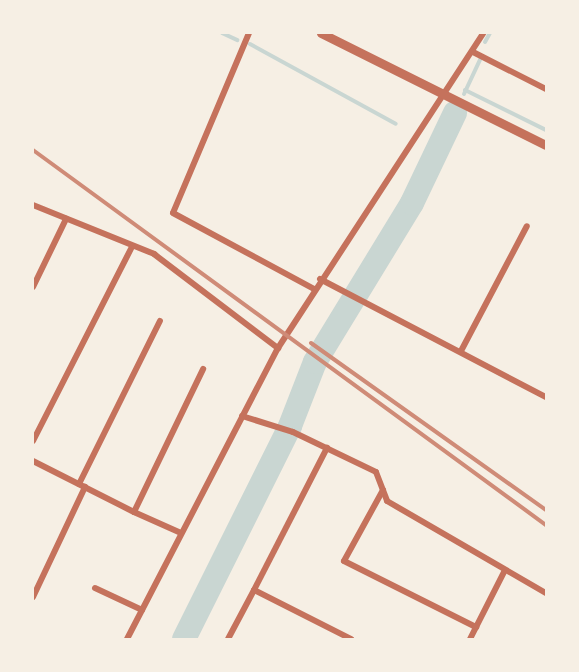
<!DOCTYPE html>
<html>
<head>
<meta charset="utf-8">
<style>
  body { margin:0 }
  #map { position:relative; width:579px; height:672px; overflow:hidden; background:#f6efe4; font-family:Montserrat,sans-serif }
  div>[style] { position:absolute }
  .stream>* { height:4px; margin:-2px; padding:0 2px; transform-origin:2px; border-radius:2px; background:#c9d6d2 }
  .river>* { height:24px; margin:-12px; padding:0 12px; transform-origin:12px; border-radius:12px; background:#c9d6d2 }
  .minor>* { height:6px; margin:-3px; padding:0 3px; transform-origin:3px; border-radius:3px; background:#c5725c }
  .tertiary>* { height:9px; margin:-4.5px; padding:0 4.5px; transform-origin:4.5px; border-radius:4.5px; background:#c5725c }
  .rail>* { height:4px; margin:-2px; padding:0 2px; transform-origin:2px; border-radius:2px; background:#cf8b77 }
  span { translate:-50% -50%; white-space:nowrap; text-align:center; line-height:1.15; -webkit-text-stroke:4.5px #f6efe4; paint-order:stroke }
  .frame { position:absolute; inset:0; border:34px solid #f6efe4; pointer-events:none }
</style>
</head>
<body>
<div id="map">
  <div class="stream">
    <i style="left:222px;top:33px;width:17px;rotate:25deg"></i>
    <i style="left:485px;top:42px;width:10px;rotate:-61deg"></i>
    <i style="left:250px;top:44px;width:166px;rotate:28.7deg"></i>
    <i style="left:465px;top:90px;width:90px;rotate:26.3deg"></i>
    <i style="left:464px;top:94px;width:38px;rotate:-65deg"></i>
  </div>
  <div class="river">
    <i style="left:184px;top:639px;width:238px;rotate:-63.5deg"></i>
    <i style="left:290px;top:426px;width:69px;rotate:-68.7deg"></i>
    <i style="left:315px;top:362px;width:186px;rotate:-58.6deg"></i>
    <i style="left:412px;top:203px;width:100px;rotate:-64.5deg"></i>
  </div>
  <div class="minor">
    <i style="left:249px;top:33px;width:195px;rotate:112.9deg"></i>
    <i style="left:173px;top:213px;width:160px;rotate:28.3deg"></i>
    <i style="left:473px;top:52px;width:82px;rotate:26.9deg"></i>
    <i style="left:33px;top:205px;width:131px;rotate:22deg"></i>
    <i style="left:154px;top:254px;width:156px;rotate:37.2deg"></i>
    <i style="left:320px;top:279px;width:255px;rotate:27.6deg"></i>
    <i style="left:33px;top:287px;width:76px;rotate:-64.1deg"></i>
    <i style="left:461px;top:351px;width:141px;rotate:-62.2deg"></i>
    <i style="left:242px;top:416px;width:53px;rotate:17.4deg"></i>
    <i style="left:293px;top:432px;width:92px;rotate:25.7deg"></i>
    <i style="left:376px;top:472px;width:31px;rotate:69deg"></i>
    <i style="left:387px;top:501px;width:184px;rotate:30.1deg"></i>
    <i style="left:33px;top:441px;width:218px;rotate:-63deg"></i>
    <i style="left:33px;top:461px;width:113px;rotate:26.8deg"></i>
    <i style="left:79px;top:484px;width:182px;rotate:-63.6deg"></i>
    <i style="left:383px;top:490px;width:81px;rotate:118.8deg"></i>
    <i style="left:344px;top:561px;width:148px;rotate:26.6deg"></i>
    <i style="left:181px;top:533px;width:51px;rotate:-155.9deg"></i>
    <i style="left:134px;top:512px;width:159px;rotate:-64.2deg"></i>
    <i style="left:95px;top:588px;width:52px;rotate:25.1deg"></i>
    <i style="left:254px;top:590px;width:160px;rotate:-62.8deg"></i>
    <i style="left:33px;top:597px;width:122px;rotate:-64.7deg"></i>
    <i style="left:127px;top:639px;width:328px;rotate:-62.6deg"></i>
    <i style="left:278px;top:348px;width:376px;rotate:-56.9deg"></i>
    <i style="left:228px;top:639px;width:55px;rotate:-62deg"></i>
    <i style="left:254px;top:590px;width:109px;rotate:26.8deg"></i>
    <i style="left:470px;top:639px;width:75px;rotate:-63.1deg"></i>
  </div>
  <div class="tertiary">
    <i style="left:321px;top:33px;width:251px;rotate:26.5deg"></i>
  </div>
  <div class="rail">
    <i style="left:33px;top:150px;width:635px;rotate:36.17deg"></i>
    <i style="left:311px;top:343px;width:288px;rotate:35.4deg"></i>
  </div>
  <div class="frame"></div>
</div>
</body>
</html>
